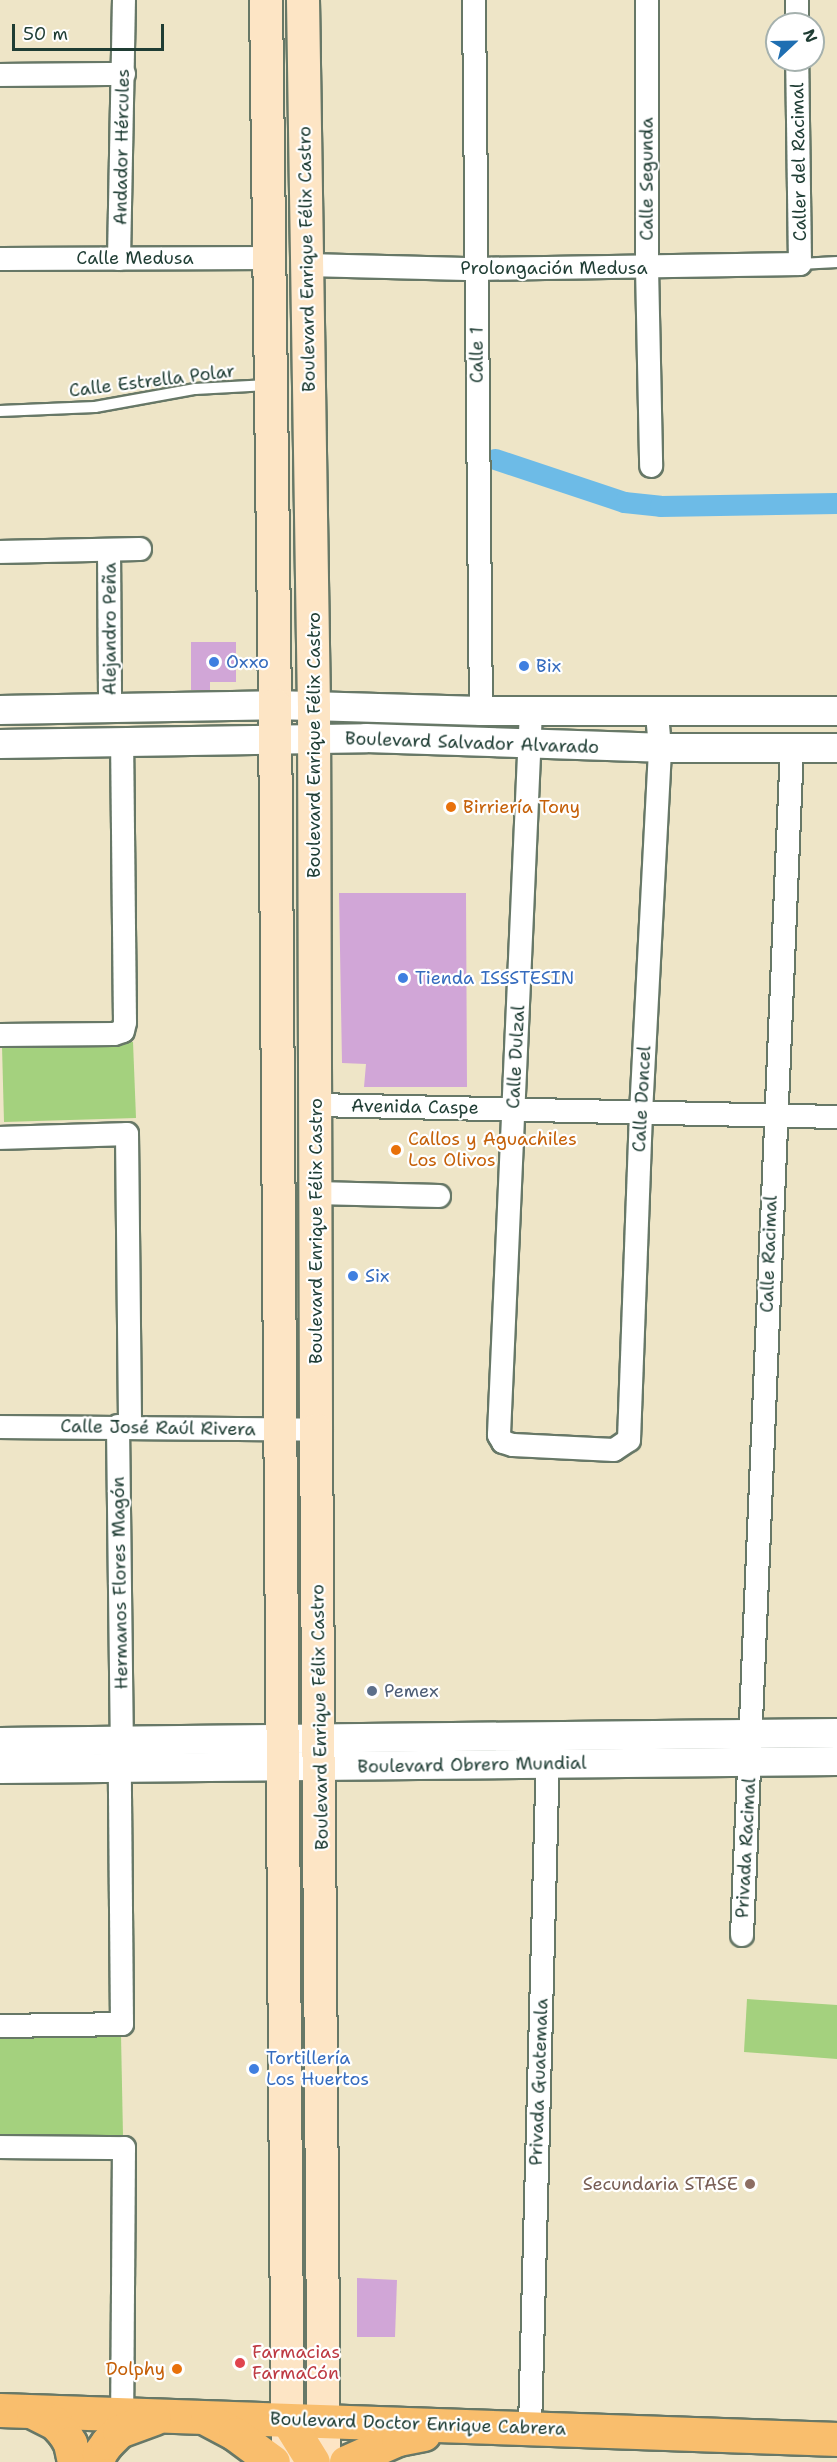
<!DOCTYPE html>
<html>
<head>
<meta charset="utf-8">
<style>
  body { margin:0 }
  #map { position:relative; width:837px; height:2462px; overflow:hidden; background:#eee5c7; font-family:"Shantell Sans",sans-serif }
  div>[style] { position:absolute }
  .green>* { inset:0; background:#a4d17e }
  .canal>* { height:21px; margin:-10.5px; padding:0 10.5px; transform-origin:10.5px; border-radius:10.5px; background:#6dbbe7 }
  .building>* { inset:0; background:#d1a6d7 }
  .roads { filter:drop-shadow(2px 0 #677867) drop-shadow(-2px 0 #677867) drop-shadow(0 2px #677867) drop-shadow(0 -2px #677867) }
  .service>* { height:10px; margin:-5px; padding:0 5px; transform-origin:5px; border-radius:5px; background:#fff }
  .minor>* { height:22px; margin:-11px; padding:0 11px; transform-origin:11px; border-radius:11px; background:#fff }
  .tertiary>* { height:28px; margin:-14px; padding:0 14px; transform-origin:14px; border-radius:14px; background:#fff }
  .secondary>* { height:32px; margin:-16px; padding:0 16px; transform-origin:16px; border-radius:16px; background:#fde5c5 }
  .primary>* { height:33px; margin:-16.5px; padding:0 16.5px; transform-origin:16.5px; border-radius:16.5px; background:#f9be6d }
  .dots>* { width:16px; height:16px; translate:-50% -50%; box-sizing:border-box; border:3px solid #fff; border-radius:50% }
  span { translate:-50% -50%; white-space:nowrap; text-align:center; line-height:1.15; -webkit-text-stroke:4.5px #fff; paint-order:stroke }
  .street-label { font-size:18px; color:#1f3d34 }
  .shop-label { font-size:18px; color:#366cbe }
  .left { translate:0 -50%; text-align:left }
  .food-label { font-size:18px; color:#c56008 }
  .right { translate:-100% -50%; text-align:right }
  .service-label { font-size:18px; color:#4e5e75 }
  .education-label { font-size:18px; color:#785e54 }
  .health-label { font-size:18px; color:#be3a42 }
  .north { position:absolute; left:765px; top:12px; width:60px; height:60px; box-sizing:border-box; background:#fff; border:2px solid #a5b1ae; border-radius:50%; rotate:68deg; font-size:16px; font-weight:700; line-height:24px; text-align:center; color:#1f3d34 }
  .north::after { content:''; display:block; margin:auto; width:21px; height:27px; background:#1f6fb2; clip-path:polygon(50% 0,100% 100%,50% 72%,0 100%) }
  .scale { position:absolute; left:12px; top:24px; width:152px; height:27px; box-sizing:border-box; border:3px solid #1f3d34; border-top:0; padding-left:8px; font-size:18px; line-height:21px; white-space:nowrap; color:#1f3d34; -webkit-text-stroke:4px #fff; paint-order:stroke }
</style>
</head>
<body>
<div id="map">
  <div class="green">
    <i style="clip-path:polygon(133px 1042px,136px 1118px,4px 1122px,2px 1046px)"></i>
    <i style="clip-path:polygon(747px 1999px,837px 2005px,837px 2059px,744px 2052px)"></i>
    <i style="clip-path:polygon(121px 2035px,123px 2136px,0 2135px,0 2037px)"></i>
  </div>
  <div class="canal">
    <i style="left:495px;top:459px;width:136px;rotate:18.4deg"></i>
    <i style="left:624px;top:502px;width:36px;rotate:6deg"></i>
    <i style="left:660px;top:506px;width:177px;rotate:-1deg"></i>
  </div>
  <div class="building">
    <i style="clip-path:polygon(191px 642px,236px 642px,236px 682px,210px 682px,210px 690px,191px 690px)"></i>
    <i style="clip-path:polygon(339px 893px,466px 893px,467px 1087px,364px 1087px,366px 1064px,342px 1063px)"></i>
    <i style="clip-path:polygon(357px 2278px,397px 2280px,395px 2337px,357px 2337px)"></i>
  </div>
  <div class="roads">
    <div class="service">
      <i style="left:800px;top:264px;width:37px;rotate:-3deg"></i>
      <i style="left:0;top:411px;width:95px;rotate:-2.4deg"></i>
      <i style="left:95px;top:407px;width:102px;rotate:-10.2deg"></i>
      <i style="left:195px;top:389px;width:73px;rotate:-3.1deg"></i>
    </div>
    <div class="minor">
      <i style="left:474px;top:0;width:711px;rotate:89.44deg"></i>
      <i style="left:647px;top:0;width:267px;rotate:90deg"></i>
      <i style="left:647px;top:267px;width:199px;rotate:88.8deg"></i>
      <i style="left:797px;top:0;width:24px;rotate:90deg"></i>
      <i style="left:0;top:75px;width:124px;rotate:-0.5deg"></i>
      <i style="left:0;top:259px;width:271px;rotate:-0.2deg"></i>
      <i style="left:119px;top:259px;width:259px;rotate:-88.9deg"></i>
      <i style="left:307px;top:265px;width:169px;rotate:1.4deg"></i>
      <i style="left:476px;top:269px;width:324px;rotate:-0.9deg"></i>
      <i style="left:800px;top:264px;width:204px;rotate:-90.8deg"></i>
      <i style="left:109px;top:550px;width:159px;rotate:89.6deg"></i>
      <i style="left:0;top:552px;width:140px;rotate:-1.2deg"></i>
      <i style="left:531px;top:710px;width:726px;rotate:92.53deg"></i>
      <i style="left:499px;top:1435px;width:8px;rotate:60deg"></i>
      <i style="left:503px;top:1442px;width:10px;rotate:17deg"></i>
      <i style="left:513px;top:1445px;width:101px;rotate:2.8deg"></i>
      <i style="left:614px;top:1450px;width:18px;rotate:-34deg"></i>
      <i style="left:629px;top:1440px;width:327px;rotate:-87.9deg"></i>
      <i style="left:641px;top:1113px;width:365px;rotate:-87deg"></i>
      <i style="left:660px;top:748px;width:37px;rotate:-95deg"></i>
      <i style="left:0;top:1035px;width:114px;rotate:-0.5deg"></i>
      <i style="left:114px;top:1034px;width:9px;rotate:-18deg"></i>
      <i style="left:123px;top:1031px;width:9px;rotate:-77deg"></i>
      <i style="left:125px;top:1022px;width:279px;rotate:-90.6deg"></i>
      <i style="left:316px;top:1105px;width:521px;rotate:1.32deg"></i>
      <i style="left:0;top:1138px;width:127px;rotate:-1.8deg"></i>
      <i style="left:127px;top:1134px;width:292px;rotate:89.4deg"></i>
      <i style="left:316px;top:1193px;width:123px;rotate:1.4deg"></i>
      <i style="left:118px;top:1426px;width:314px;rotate:89.3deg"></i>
      <i style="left:0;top:1427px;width:316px;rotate:0.5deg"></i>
      <i style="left:742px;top:1935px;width:1188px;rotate:-87.59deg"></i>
      <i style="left:0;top:2026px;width:122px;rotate:-0.9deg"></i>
      <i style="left:122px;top:2024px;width:254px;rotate:-90.5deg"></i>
      <i style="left:0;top:2147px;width:124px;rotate:0.5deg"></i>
      <i style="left:124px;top:2148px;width:265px;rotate:90.4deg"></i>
      <i style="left:530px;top:2428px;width:679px;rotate:-88.48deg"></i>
    </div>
    <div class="tertiary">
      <i style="left:0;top:710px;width:275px;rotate:-1deg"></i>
      <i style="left:275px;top:705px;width:206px;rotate:1.7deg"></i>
      <i style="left:481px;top:711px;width:356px"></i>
      <i style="left:0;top:744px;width:366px;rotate:-0.9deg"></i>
      <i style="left:366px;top:738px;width:294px;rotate:1.9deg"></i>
      <i style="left:660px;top:748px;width:177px"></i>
      <i style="left:0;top:1742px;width:837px;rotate:-0.62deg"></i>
      <i style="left:0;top:1769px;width:837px;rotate:-0.55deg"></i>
    </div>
    <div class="secondary">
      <i style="left:266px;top:0;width:705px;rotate:89.27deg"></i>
      <i style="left:275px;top:705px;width:1757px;rotate:89.58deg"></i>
      <i style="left:303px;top:0;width:706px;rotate:89.11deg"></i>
      <i style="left:314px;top:706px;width:724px;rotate:89.84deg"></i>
      <i style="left:316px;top:1430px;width:1032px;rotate:89.56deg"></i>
    </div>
    <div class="primary">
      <i style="left:0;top:2410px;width:838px;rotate:1.98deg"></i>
      <i style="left:33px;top:2412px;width:25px;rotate:27deg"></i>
      <i style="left:55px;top:2423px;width:13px;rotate:48deg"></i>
      <i style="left:64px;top:2433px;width:12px;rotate:59deg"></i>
      <i style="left:70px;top:2443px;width:19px;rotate:78deg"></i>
      <i style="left:207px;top:2419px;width:32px;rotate:28deg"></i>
      <i style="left:235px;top:2434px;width:47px;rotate:36.4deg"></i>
      <i style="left:287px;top:2420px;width:49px;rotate:58.2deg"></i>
      <i style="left:98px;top:2462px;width:8px;rotate:-83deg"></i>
      <i style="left:99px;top:2454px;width:14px;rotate:-54deg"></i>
      <i style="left:107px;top:2443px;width:17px;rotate:-45deg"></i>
      <i style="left:119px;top:2431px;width:37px;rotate:-20deg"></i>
      <i style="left:346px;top:2462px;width:57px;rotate:-23.9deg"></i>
      <i style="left:398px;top:2439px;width:26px;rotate:-11deg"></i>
    </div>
  </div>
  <div class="dots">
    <i style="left:214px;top:662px;background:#3f7fe0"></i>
    <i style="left:524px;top:666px;background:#3f7fe0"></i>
    <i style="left:451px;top:807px;background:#e8710a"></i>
    <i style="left:403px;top:978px;background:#3f7fe0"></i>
    <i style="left:396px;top:1150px;background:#e8710a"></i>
    <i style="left:353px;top:1276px;background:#3f7fe0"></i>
    <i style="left:372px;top:1691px;background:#5c6f8a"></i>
    <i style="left:254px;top:2069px;background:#3f7fe0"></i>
    <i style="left:750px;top:2184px;background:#8d6e63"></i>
    <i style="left:240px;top:2363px;background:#e0444e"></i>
    <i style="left:177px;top:2369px;background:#e8710a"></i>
  </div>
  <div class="street-label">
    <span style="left:122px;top:147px;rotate:-89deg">Andador Hércules</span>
    <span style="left:799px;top:162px;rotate:-91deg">Caller del Racimal</span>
    <span style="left:647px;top:179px;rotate:-90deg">Calle Segunda</span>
    <span style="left:135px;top:258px">Calle Medusa</span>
    <span style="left:307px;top:259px;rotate:-91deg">Boulevard Enrique Félix Castro</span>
    <span style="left:554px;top:268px">Prolongación Medusa</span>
    <span style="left:477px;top:355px;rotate:-90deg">Calle 1</span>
    <span style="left:152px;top:381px;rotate:-7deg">Calle Estrella Polar</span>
    <span style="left:110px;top:629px;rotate:-90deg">Alejandro Peña</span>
    <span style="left:472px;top:743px;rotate:2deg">Boulevard Salvador Alvarado</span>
    <span style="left:314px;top:745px;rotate:-90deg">Boulevard Enrique Félix Castro</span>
    <span style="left:516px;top:1057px;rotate:-87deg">Calle Dulzal</span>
    <span style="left:642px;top:1099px;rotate:-87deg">Calle Doncel</span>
    <span style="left:415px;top:1107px;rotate:1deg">Avenida Caspe</span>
    <span style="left:316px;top:1231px;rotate:-90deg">Boulevard Enrique Félix Castro</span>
    <span style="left:769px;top:1254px;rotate:-88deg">Calle Racimal</span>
    <span style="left:158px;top:1428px;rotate:1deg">Calle José Raúl Rivera</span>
    <span style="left:120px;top:1583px;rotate:-91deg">Hermanos Flores Magón</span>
    <span style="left:320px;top:1717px;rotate:-91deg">Boulevard Enrique Félix Castro</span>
    <span style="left:472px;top:1765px;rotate:-1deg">Boulevard Obrero Mundial</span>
    <span style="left:746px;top:1848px;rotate:-87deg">Privada Racimal</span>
    <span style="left:539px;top:2082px;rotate:-88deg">Privada Guatemala</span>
    <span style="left:418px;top:2424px;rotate:2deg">Boulevard Doctor Enrique Cabrera</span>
  </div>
  <div class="shop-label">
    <span class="left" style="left:226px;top:662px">Oxxo</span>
    <span class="left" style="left:536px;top:666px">Bix</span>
    <span class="left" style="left:415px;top:978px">Tienda ISSSTESIN</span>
    <span class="left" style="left:365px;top:1276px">Six</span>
    <span class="left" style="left:266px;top:2069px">Tortillería<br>Los Huertos</span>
  </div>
  <div class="food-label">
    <span class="left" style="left:463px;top:807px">Birriería Tony</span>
    <span class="left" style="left:408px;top:1150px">Callos y Aguachiles<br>Los Olivos</span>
    <span class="right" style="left:165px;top:2369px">Dolphy</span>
  </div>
  <div class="service-label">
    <span class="left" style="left:384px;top:1691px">Pemex</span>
  </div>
  <div class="education-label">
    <span class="right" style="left:738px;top:2184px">Secundaria STASE</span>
  </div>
  <div class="health-label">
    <span class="left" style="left:252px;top:2363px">Farmacias<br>FarmaCón</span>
  </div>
  <div class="north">N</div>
  <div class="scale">50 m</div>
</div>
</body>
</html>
